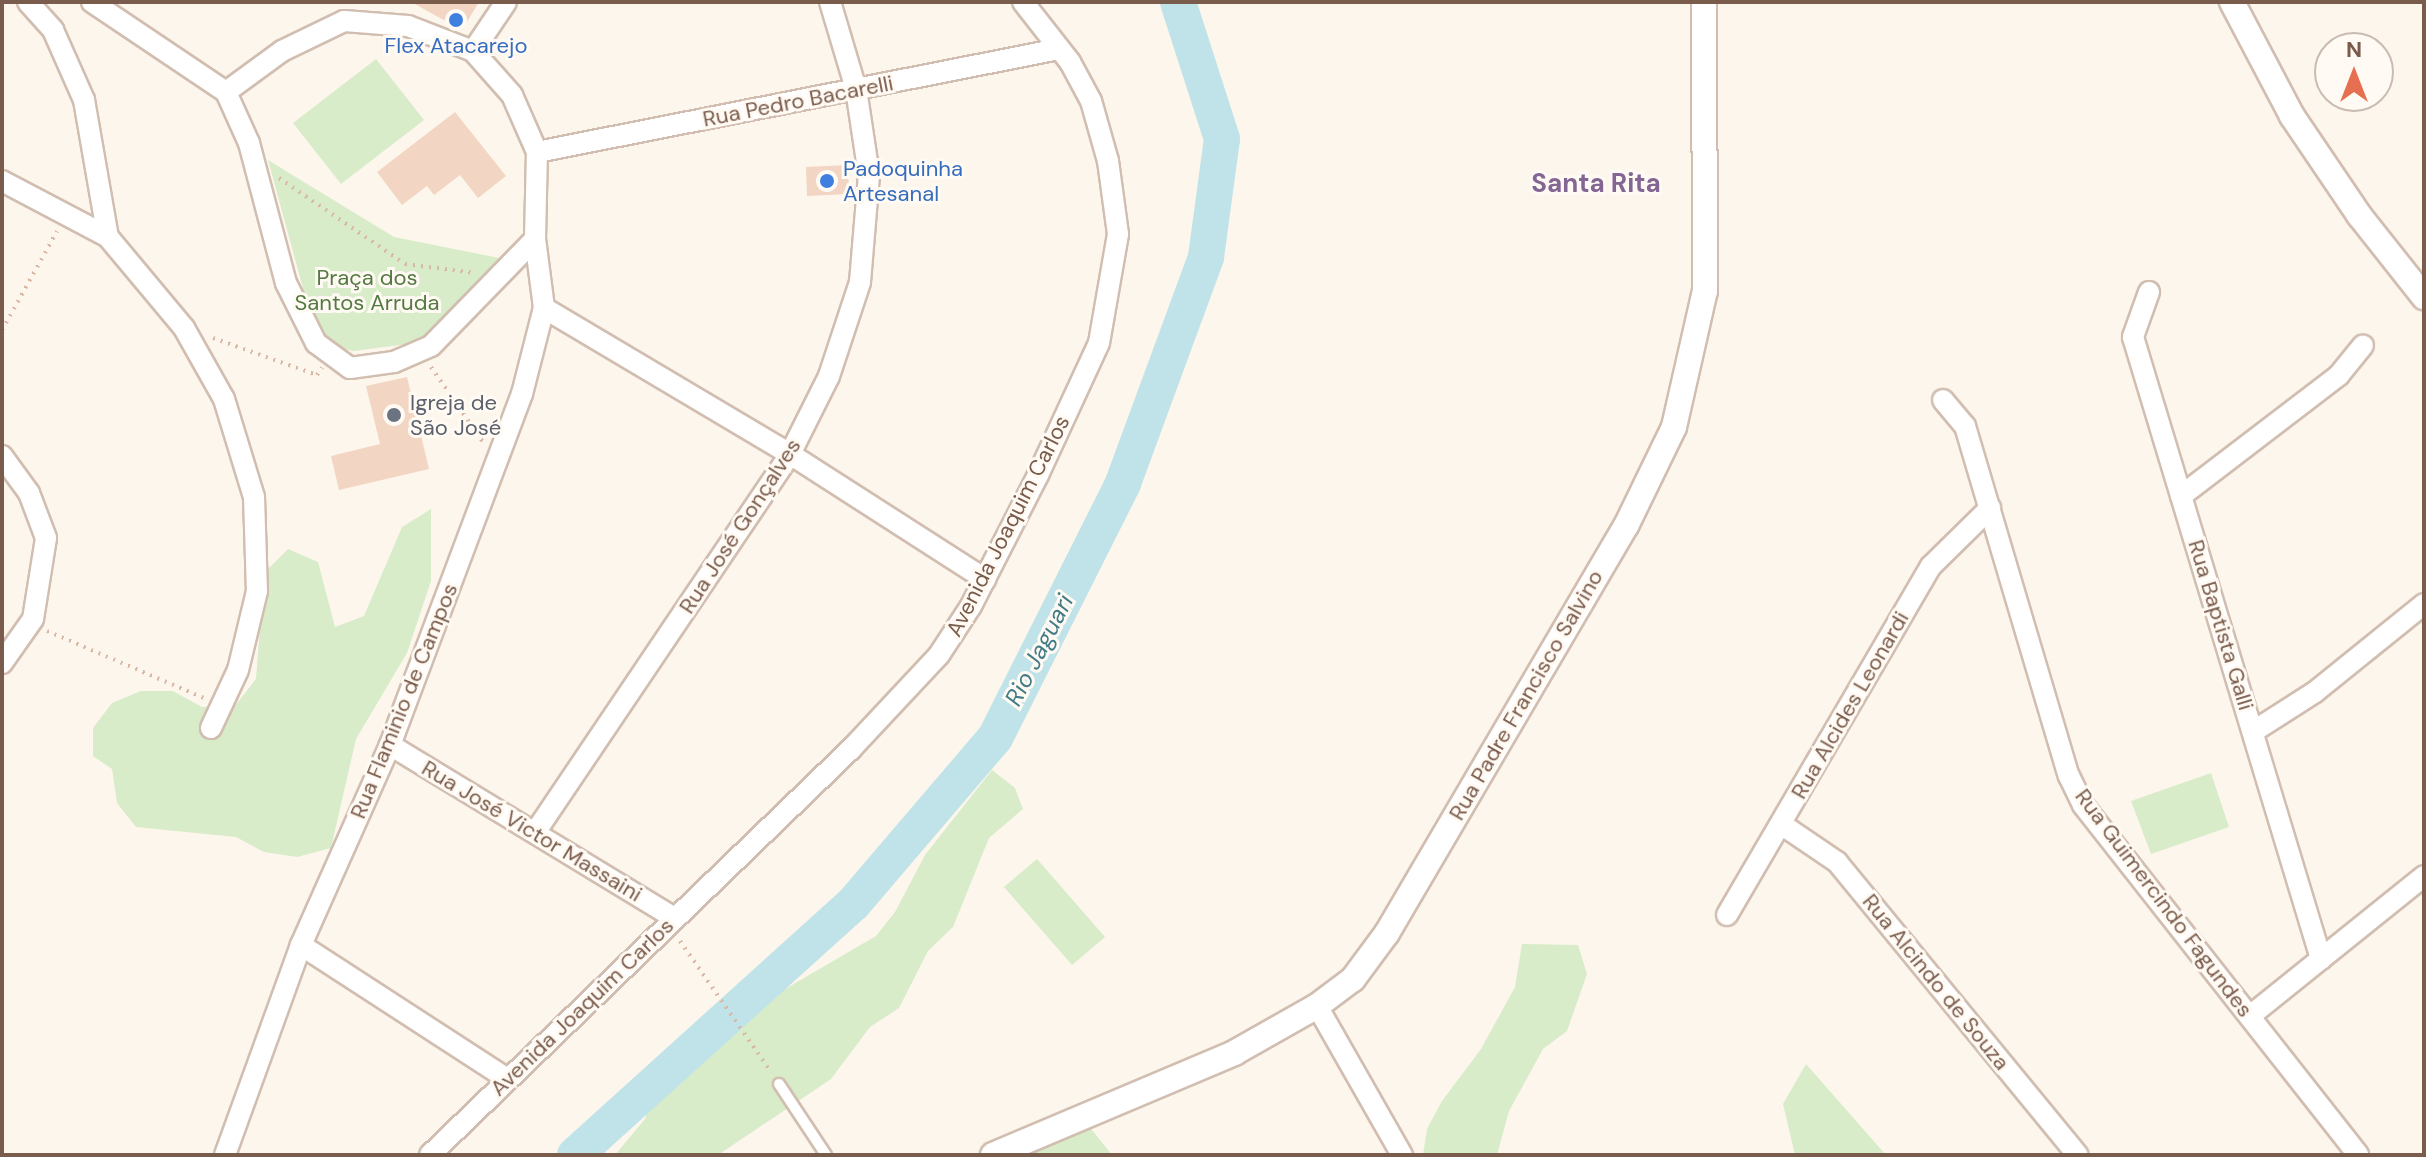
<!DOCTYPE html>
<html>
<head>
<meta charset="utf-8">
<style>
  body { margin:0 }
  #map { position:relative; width:2426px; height:1157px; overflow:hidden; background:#fdf6ec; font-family:"DM Sans",sans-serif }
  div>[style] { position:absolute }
  .green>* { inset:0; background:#d8ecc9 }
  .river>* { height:36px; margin:-18px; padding:0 18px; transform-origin:18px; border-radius:18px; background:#bfe3e8 }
  .building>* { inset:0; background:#f3d5c3 }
  .path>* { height:4px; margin-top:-2px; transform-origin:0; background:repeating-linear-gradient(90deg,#d9b8a5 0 2px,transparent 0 8px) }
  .roads { filter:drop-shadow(2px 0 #d1beb0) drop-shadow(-2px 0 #d1beb0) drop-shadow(0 2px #d1beb0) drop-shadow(0 -2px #d1beb0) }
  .service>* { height:10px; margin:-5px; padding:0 5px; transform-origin:5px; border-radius:5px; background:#fff }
  .minor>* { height:20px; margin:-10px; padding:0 10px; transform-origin:10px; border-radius:10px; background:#fff }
  .tertiary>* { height:24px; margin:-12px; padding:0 12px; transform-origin:12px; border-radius:12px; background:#fff }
  .dots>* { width:22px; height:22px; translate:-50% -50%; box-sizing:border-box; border:4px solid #fffaf3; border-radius:50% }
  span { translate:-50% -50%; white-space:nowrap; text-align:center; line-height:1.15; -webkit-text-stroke:6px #fffaf3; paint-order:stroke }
  .shop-label { font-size:22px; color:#366cbe }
  .left { translate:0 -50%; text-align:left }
  .street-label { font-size:22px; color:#7a5c4d }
  .park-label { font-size:22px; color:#537a41 }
  .worship-label { font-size:22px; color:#5b616d }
  .water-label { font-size:24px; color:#437c86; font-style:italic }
  .quarter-label { font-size:26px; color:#846695; font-weight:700 }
  .frame { position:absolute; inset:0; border:4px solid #7a5c4d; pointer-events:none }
  .north { position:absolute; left:2314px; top:32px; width:80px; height:80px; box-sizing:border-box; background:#fffaf3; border:2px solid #cabbb1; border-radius:50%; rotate:0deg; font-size:22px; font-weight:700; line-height:32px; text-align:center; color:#7a5c4d }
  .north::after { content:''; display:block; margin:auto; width:28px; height:36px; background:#e76f51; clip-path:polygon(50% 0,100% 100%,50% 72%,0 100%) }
</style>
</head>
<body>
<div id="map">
  <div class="green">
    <i style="clip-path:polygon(376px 59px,424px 120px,341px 184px,293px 123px)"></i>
    <i style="clip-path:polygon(268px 160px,394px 237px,499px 258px,423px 342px,354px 351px,339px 348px,326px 339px,307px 303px)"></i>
    <i style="clip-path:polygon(431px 509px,431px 581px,407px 653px,356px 739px,331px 848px,297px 857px,264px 852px,236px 837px,136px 827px,117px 803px,112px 769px,93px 756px,93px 728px,112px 703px,141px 691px,173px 691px,202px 707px,234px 707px,256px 679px,264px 573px,288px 549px,318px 562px,335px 627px,364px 616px,402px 527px)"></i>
    <i style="clip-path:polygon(992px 770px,1015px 788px,1023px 809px,989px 838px,953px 927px,928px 951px,899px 1008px,870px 1027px,831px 1079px,718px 1155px,615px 1155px,645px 1119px,654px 1091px,780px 992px,876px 936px,895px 912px,925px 855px)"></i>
    <i style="clip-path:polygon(2211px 773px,2229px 827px,2151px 854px,2131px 801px)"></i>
    <i style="clip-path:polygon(1037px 859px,1105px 937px,1072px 965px,1004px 887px)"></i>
    <i style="clip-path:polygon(1522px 944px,1578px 945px,1587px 974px,1567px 1031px,1543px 1049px,1509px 1111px,1497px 1155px,1423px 1155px,1427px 1129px,1442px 1101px,1481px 1049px,1515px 987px)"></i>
    <i style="clip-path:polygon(1806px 1064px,1886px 1155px,1795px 1155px,1783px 1104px)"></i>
    <i style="clip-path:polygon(1081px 1116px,1112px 1155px,977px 1155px,993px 1143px)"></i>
  </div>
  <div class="river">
    <i style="left:575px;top:1155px;width:375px;rotate:-42.1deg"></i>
    <i style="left:853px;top:904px;width:218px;rotate:-49.5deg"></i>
    <i style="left:995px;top:738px;width:285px;rotate:-63.3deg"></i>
    <i style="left:1123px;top:483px;width:241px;rotate:-69.8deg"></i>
    <i style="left:1206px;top:257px;width:119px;rotate:-82.3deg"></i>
    <i style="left:1222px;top:139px;width:144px;rotate:-107.8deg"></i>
  </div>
  <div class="building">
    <i style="clip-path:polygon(411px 2px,479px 2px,462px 30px)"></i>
    <i style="clip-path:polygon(455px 112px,506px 176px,478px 198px,460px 175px,434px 195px,427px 186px,402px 205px,377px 172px)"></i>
    <i style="clip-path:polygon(848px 165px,849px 194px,807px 196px,806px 167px)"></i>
    <i style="clip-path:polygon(407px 377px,429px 469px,339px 490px,331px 456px,380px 444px,366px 386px)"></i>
  </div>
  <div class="path">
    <i style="left:279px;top:178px;width:153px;rotate:34.3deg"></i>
    <i style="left:405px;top:264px;width:71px;rotate:7.3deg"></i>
    <i style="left:2px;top:330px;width:113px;rotate:-60.9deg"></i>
    <i style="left:213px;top:338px;width:110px;rotate:19.6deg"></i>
    <i style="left:317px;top:375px;width:9px;rotate:-54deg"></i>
    <i style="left:431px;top:367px;width:95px;rotate:55.3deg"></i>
    <i style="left:47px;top:631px;width:171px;rotate:23.1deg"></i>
    <i style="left:680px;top:941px;width:160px;rotate:55.2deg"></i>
  </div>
  <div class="roads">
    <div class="service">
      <i style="left:779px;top:1084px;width:85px;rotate:56.5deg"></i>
    </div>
    <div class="minor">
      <i style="left:28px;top:2px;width:38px;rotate:48deg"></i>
      <i style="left:53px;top:30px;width:77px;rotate:66.1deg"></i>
      <i style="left:84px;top:100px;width:139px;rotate:80.1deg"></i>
      <i style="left:92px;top:2px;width:161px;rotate:33.9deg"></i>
      <i style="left:473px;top:51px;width:59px;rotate:-56deg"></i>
      <i style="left:226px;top:92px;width:56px;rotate:65.7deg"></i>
      <i style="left:249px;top:143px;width:145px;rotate:75.2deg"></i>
      <i style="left:286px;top:283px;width:67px;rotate:63.4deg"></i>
      <i style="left:316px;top:343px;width:42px;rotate:36.3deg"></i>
      <i style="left:350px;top:368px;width:44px;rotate:-7.8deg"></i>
      <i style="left:394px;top:362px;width:40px;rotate:-23.4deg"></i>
      <i style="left:431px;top:346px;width:149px;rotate:-45.8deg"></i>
      <i style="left:537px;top:152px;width:532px;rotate:-11.16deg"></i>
      <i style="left:2px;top:181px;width:120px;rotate:27.8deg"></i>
      <i style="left:108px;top:237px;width:119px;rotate:50.1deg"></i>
      <i style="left:184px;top:328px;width:81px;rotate:60.6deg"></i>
      <i style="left:224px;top:399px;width:102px;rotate:73deg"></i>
      <i style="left:254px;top:497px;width:94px;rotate:88.2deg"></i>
      <i style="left:257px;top:591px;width:81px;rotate:103.5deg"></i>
      <i style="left:238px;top:670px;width:64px;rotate:115deg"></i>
      <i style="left:2149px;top:292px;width:48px;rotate:109.6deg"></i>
      <i style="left:2133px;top:337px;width:650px;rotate:73.18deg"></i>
      <i style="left:544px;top:308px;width:286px;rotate:30.7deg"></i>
      <i style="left:790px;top:454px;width:232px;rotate:32.7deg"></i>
      <i style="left:1943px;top:400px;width:34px;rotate:50deg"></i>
      <i style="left:1965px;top:426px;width:365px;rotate:73.5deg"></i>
      <i style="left:2069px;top:776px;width:32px;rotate:64deg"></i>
      <i style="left:2083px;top:805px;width:445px;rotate:51.8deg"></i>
      <i style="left:2px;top:456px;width:46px;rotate:53.9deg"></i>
      <i style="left:29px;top:493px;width:48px;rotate:69.3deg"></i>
      <i style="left:46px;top:538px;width:82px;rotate:99.1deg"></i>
      <i style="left:33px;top:619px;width:54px;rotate:125.2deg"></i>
      <i style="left:2181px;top:496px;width:199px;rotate:-37.4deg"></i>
      <i style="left:2339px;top:375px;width:38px;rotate:-51deg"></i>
      <i style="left:2254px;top:731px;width:72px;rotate:-32.6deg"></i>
      <i style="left:2315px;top:692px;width:140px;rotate:-38.9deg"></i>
      <i style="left:390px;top:745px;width:333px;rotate:31.3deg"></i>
      <i style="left:1781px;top:824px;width:68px;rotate:34.2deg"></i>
      <i style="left:1837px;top:862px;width:379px;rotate:50.6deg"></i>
      <i style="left:536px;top:831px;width:455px;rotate:-56deg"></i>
      <i style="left:790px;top:454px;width:87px;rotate:-63.4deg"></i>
      <i style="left:829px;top:376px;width:99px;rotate:-71.7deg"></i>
      <i style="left:860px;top:282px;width:107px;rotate:-85.2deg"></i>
      <i style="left:869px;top:175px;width:87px;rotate:-98.6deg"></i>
      <i style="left:856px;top:89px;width:91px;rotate:-106.6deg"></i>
      <i style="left:1727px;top:915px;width:404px;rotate:-59.7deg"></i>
      <i style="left:1931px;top:566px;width:83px;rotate:-44.5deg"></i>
      <i style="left:301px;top:945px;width:246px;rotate:33deg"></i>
      <i style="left:1317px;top:1006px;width:172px;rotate:60.3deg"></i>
      <i style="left:2250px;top:1016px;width:223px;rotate:-38.8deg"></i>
      <i style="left:225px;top:1155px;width:223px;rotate:-70.1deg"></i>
      <i style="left:301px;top:945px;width:219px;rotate:-66deg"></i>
      <i style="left:390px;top:745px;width:375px;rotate:-69.4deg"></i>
      <i style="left:522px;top:394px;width:89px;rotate:-75.7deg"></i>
      <i style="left:544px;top:308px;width:70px;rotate:-97.4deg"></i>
      <i style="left:535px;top:239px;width:87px;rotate:-88.7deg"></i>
      <i style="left:537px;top:152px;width:62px;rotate:-113.7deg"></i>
      <i style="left:512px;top:95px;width:59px;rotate:-131.6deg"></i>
      <i style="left:473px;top:51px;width:70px;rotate:-159deg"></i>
      <i style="left:408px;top:26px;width:64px;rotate:-175.5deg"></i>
      <i style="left:344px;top:21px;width:69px;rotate:154.2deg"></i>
      <i style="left:282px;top:51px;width:69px;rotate:143.8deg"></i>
      <i style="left:430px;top:1155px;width:586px;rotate:-43.96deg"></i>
      <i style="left:852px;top:748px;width:127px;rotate:-46.9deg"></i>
      <i style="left:939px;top:655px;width:59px;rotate:-56.9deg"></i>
      <i style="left:971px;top:606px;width:147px;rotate:-62.9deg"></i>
      <i style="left:1038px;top:475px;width:145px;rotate:-65.2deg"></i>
      <i style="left:1099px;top:343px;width:111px;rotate:-80.1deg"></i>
      <i style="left:1118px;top:234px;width:74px;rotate:-97.8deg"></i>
      <i style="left:1108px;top:161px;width:62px;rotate:-105.8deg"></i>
      <i style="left:1091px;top:101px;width:44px;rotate:-118.3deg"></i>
      <i style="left:1070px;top:62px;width:76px;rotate:-128.1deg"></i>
    </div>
    <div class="tertiary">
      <i style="left:2232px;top:2px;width:129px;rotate:62.2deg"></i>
      <i style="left:2292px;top:116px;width:120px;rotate:55.9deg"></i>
      <i style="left:2359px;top:215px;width:105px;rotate:51.6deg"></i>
      <i style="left:993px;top:1155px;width:262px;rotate:-22.9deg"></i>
      <i style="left:1234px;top:1053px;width:95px;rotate:-29.5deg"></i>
      <i style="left:1317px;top:1006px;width:45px;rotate:-36.9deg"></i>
      <i style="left:1353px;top:979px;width:57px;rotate:-53.5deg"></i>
      <i style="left:1387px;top:933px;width:472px;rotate:-59.6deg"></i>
      <i style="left:1626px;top:526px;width:110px;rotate:-64.1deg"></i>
      <i style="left:1674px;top:427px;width:139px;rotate:-77.2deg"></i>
      <i style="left:1705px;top:291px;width:289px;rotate:-90.2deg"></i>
    </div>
  </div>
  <div class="dots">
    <i style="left:456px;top:20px;background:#3f7fe0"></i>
    <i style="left:827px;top:181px;background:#3f7fe0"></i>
    <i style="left:394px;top:415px;background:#6b7280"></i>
  </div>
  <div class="shop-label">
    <span style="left:456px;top:46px">Flex Atacarejo</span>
    <span class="left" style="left:843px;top:181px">Padoquinha<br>Artesanal</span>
  </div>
  <div class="street-label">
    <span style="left:798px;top:101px;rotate:-11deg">Rua Pedro Bacarelli</span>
    <span style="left:740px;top:526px;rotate:-57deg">Rua José Gonçalves</span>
    <span style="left:1008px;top:526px;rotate:-63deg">Avenida Joaquim Carlos</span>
    <span style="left:2221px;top:625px;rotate:73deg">Rua Baptista Galli</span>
    <span style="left:1526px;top:695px;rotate:-60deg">Rua Padre Francisco Salvino</span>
    <span style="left:404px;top:701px;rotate:-68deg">Rua Flaminio de Campos</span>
    <span style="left:1850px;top:705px;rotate:-60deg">Rua Alcides Leonardi</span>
    <span style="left:532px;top:831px;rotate:31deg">Rua José Victor Massaini</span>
    <span style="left:2164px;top:903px;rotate:53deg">Rua Guimercindo Fagundes</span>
    <span style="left:1936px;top:982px;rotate:51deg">Rua Alcindo de Souza</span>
    <span style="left:582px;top:1007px;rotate:-44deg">Avenida Joaquim Carlos</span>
  </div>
  <div class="park-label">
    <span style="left:367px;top:290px">Praça dos<br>Santos Arruda</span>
  </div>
  <div class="worship-label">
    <span class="left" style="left:410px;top:415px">Igreja de<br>São José</span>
  </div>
  <div class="water-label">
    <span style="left:1039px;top:650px;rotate:-63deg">Rio Jaguari</span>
  </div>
  <div class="quarter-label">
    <span style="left:1596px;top:184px">Santa Rita</span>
  </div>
  <div class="frame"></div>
  <div class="north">N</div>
</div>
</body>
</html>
